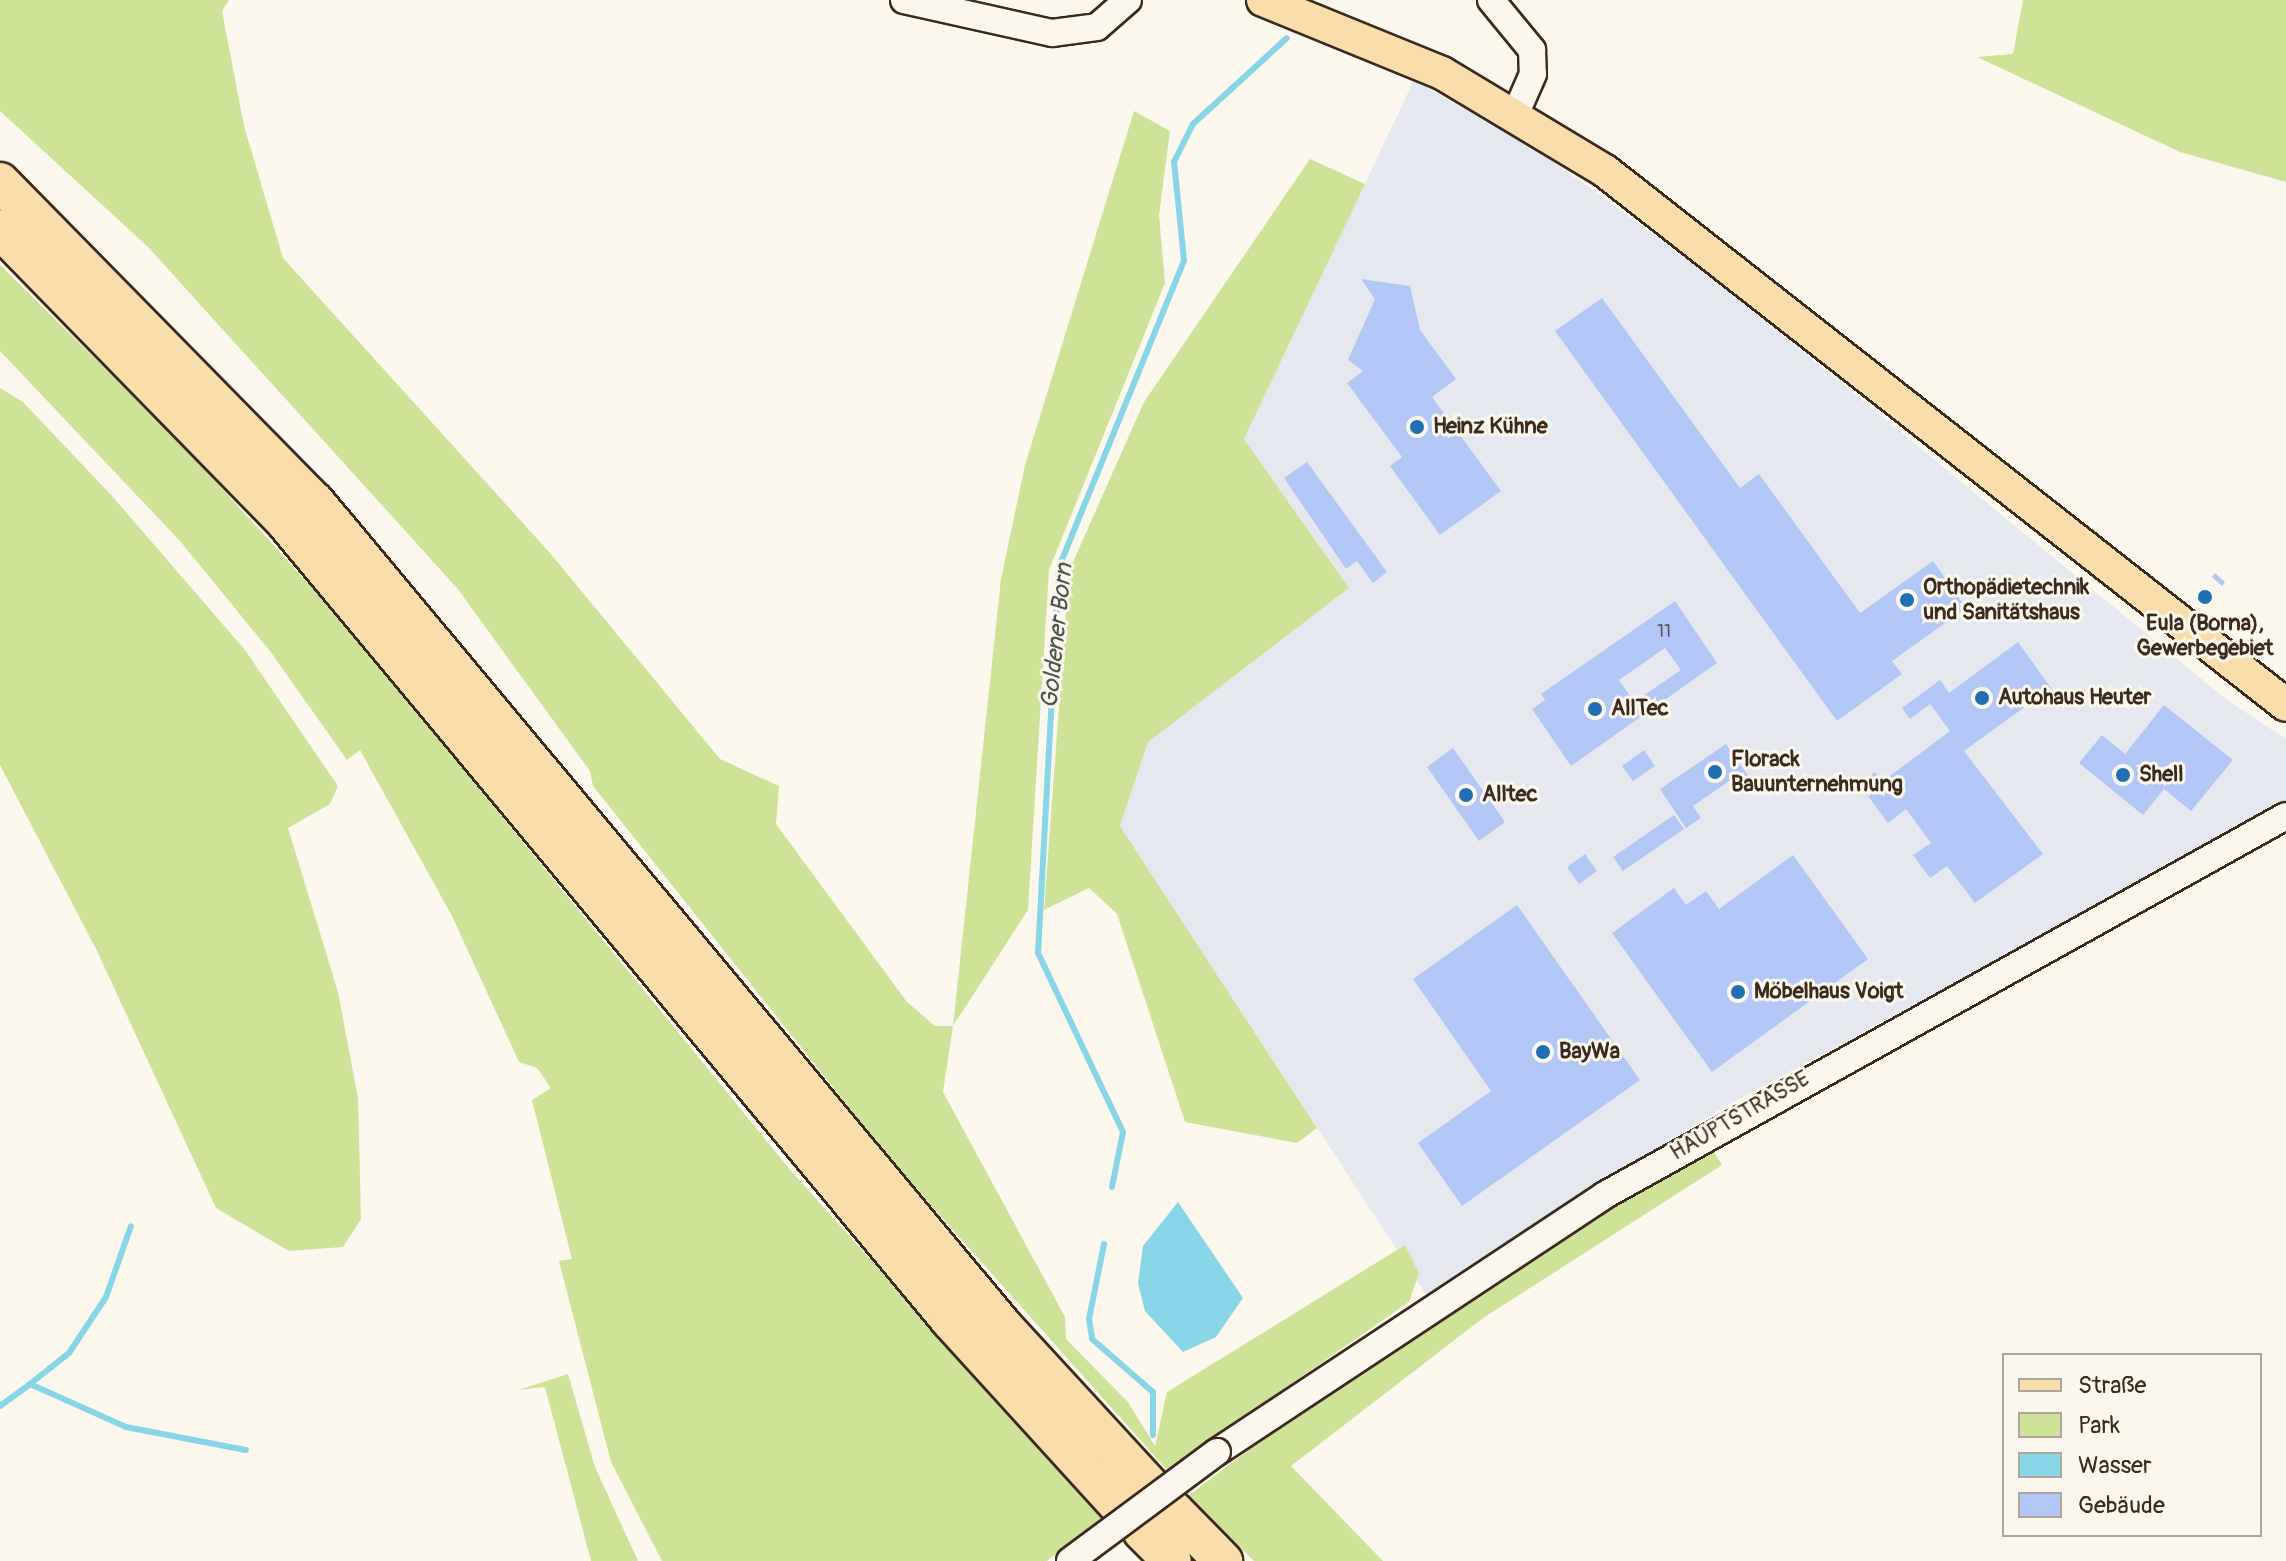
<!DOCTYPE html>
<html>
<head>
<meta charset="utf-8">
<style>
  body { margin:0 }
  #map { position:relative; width:2286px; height:1561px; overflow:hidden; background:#fbf7ec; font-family:Pangolin,sans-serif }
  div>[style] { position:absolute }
  .built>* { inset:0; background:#e5e9ef }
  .green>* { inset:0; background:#cee398 }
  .water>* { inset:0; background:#88d5e7 }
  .stream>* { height:6px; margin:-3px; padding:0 3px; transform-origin:3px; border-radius:3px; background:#88d5e7 }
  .building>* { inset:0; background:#b3c7f6 }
  .roads { filter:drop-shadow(2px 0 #3b2a1e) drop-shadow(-2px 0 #3b2a1e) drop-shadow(0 2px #3b2a1e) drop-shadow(0 -2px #3b2a1e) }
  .minor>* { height:26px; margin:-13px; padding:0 13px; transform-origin:13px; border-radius:13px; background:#fbf7ec }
  .major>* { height:32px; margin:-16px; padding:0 16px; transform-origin:16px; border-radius:16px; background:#f9deab }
  .highway>* { height:38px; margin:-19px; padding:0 19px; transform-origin:19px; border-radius:19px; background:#f9deab }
  .bridges { filter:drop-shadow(2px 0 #3b2a1e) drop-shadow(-2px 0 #3b2a1e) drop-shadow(0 2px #3b2a1e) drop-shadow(0 -2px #3b2a1e) }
  .minor-bridge>* { height:26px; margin:-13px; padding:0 13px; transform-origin:13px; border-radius:13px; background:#fbf7ec }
  .dots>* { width:22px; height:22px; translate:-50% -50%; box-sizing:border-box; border:4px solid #fbf7ec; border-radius:50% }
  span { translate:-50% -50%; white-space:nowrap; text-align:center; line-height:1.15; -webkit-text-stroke:6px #fbf7ec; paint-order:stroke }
  .number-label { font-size:18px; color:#595154 }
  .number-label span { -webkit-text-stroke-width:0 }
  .poi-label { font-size:22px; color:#3b2a1e; font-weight:700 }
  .left { translate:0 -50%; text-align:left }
  .street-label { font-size:22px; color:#3b2a1e }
  .water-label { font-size:24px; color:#4e5550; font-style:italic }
  .legend { position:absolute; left:2002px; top:1353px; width:260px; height:184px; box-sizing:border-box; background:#fbf7ec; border:2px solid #aea59a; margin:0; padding:10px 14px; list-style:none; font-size:24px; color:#3b2a1e }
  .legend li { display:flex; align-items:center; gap:16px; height:40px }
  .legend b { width:40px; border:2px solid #aea59a }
</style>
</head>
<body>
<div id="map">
  <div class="built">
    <i style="clip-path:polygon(1414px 80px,1541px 153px,1702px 269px,2226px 699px,2286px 739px,2286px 800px,2263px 816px,1719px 1110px,1427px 1296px,1120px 826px,1147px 742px,1349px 588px,1244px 439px)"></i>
  </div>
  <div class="green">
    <i style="clip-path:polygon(0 0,229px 0,222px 11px,244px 126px,283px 258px,550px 553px,720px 759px,779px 786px,776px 824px,907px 1002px,935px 1026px,953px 1026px,1001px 579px,1025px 465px,1134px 111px,1170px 131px,1159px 215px,1165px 283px,1049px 570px,1028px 910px,953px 1026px,943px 1092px,1065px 1317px,1066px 1339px,1128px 1402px,1155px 1446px,1167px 1392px,1405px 1245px,1419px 1273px,1409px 1302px,1167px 1470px,894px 1164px,593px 786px,590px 771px,457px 588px,148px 247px,0 111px)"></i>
    <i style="clip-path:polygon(2023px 0,2286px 0,2286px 182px,2180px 152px,1977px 57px,2013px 54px)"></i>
    <i style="clip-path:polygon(1310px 159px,1365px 184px,1244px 439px,1349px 588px,1148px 742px,1120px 826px,1317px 1128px,1297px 1143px,1185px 1122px,1117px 914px,1089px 888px,1044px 910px,1069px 571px,1144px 402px)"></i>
    <i style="clip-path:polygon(0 265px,177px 439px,346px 625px,792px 1172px,1102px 1518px,1047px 1561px,662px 1561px,611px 1462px,559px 1261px,572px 1259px,532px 1100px,551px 1088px,537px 1068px,519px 1062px,452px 916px,360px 750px,347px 760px,270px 651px,180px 541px,0 351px)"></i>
    <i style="clip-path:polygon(0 388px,23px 402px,112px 496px,245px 650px,338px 786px,330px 804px,288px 828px,338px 992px,358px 1098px,361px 1219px,343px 1247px,289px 1251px,216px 1208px,97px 951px,0 765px)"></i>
    <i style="clip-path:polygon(1712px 1149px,1722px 1165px,1483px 1318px,1291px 1466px,1383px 1561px,1254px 1561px,1188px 1496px,1342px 1379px,1630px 1192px)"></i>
    <i style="clip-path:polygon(568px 1374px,595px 1467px,638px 1561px,591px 1561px,545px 1387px,518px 1390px)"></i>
  </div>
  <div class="water">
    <i style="clip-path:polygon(1178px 1202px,1243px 1298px,1216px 1337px,1183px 1352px,1145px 1311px,1138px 1283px,1143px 1246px)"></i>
  </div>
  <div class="stream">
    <i style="left:1112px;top:1187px;width:56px;rotate:-78.7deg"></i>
    <i style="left:1123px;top:1132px;width:198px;rotate:-115.4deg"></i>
    <i style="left:1038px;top:953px;width:387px;rotate:-86.9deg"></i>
    <i style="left:1059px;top:567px;width:331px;rotate:-67.8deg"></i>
    <i style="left:1184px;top:260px;width:99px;rotate:-95.8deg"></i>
    <i style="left:1174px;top:162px;width:42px;rotate:-63.4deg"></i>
    <i style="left:1193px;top:124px;width:127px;rotate:-42.5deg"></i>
    <i style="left:1104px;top:1244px;width:76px;rotate:101.3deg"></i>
    <i style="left:1089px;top:1319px;width:20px;rotate:81deg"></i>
    <i style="left:1092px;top:1339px;width:81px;rotate:41deg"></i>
    <i style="left:1153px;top:1392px;width:43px;rotate:90deg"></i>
    <i style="left:30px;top:1384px;width:50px;rotate:-38.5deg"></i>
    <i style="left:69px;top:1353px;width:67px;rotate:-56.5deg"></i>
    <i style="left:106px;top:1297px;width:75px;rotate:-70.6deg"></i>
    <i style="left:0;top:1406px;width:37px;rotate:-36deg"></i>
    <i style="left:30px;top:1384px;width:105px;rotate:24.1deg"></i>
    <i style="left:126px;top:1427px;width:122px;rotate:10.9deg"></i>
  </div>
  <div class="building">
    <i style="clip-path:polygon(1361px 279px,1410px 286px,1420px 330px,1456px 379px,1432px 397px,1501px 491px,1440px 535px,1390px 466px,1402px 457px,1347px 383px,1363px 371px,1348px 360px,1375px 299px)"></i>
    <i style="clip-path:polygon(1602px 298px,1740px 488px,1759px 474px,1860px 613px,1933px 561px,1966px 608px,1892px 661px,1902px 674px,1837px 721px,1555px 331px)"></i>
    <i style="clip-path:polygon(1307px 462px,1387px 572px,1373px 583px,1357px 561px,1346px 569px,1284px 478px)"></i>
    <i style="clip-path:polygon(2215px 573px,2225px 582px,2222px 586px,2212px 577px)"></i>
    <i style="clip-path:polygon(evenodd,1675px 601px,1717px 663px,1571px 766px,1532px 709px,1545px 700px,1541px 694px,1675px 601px,1665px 648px,1681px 670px,1634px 702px,1619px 680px,1665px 648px)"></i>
    <i style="clip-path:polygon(2018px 642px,2051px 688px,1964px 751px,2043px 854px,1975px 903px,1947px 866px,1930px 878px,1913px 855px,1931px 843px,1906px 809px,1888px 823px,1859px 784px,1875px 772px,1882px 782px,1950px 731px,1930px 704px,1910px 719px,1902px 708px,1940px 680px,1949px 693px)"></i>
    <i style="clip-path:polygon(2164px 705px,2233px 760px,2191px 811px,2164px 789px,2143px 815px,2079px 763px,2102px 735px,2125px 754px)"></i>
    <i style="clip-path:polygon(1726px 744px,1752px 781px,1740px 789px,1732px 779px,1693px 806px,1701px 818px,1686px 828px,1660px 789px)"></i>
    <i style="clip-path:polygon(1453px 748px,1505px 822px,1479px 841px,1427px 767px)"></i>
    <i style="clip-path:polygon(1644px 750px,1655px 766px,1633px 781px,1622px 766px)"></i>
    <i style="clip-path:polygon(1674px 815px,1684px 829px,1623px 871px,1613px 857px)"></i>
    <i style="clip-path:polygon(1585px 854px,1597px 871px,1579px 884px,1567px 867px)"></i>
    <i style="clip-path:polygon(1793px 855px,1868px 959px,1712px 1072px,1612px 933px,1674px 888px,1686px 905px,1706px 891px,1719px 909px)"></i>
    <i style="clip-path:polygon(1517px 905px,1640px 1080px,1462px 1206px,1418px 1143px,1491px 1091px,1413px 979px)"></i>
  </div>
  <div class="roads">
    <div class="minor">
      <i style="left:904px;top:0;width:152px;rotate:12.6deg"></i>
      <i style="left:1052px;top:33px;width:45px;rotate:-7.6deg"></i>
      <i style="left:1097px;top:27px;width:41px;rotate:-41.1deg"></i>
      <i style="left:1491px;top:0;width:65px;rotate:50.6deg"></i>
      <i style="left:1532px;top:50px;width:24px;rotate:88deg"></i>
      <i style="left:1533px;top:74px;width:43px;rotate:113.6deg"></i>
      <i style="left:1217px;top:1452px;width:465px;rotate:-33.5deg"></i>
      <i style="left:1605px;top:1195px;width:779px;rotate:-29.1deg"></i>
    </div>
    <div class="major">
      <i style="left:1263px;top:0;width:193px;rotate:22.2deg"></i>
      <i style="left:1442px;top:73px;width:190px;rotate:31deg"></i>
      <i style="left:1605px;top:171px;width:865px;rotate:38.1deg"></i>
    </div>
    <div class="highway">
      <i style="left:0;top:182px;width:449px;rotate:45.5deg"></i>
      <i style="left:315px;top:502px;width:1071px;rotate:50.15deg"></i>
      <i style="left:1001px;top:1324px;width:222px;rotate:47.4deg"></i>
      <i style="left:0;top:229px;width:407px;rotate:45.7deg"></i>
      <i style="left:284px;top:520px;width:1041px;rotate:50.22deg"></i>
      <i style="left:950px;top:1320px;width:254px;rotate:47.7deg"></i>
      <i style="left:1170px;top:1507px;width:76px;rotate:45.5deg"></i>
      <i style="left:1142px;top:1531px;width:42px;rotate:45deg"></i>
    </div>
  </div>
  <div class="bridges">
    <div class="minor-bridge">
      <i style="left:1070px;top:1561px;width:183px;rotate:-36.6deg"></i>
    </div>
  </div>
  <div class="dots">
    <i style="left:1417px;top:427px;background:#1f6fb2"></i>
    <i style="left:2205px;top:597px;background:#1f6fb2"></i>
    <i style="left:1907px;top:600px;background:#1f6fb2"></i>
    <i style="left:1982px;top:698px;background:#1f6fb2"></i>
    <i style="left:1595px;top:709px;background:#1f6fb2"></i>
    <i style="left:1715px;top:772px;background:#1f6fb2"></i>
    <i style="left:2123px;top:775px;background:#1f6fb2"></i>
    <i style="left:1466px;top:795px;background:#1f6fb2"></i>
    <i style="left:1738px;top:992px;background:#1f6fb2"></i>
    <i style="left:1543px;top:1052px;background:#1f6fb2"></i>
  </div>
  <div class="number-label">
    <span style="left:1664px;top:632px">11</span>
  </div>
  <div class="poi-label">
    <span class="left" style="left:1433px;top:427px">Heinz Kühne</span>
    <span class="left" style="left:1923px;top:600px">Orthopädietechnik<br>und Sanitätshaus</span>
    <span style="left:2205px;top:636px">Eula (Borna),<br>Gewerbegebiet</span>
    <span class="left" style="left:1998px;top:698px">Autohaus Heuter</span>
    <span class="left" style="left:1611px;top:709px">AllTec</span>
    <span class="left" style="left:1731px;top:772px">Florack<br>Bauunternehmung</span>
    <span class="left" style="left:2139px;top:775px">Shell</span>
    <span class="left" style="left:1482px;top:795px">Alltec</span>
    <span class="left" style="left:1754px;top:992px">Möbelhaus Voigt</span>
    <span class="left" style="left:1559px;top:1052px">BayWa</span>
  </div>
  <div class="street-label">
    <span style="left:1740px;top:1116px;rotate:-30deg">HAUPTSTRASSE</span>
  </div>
  <div class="water-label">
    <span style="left:1057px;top:636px;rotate:-84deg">Goldener Born</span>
  </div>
  <ul class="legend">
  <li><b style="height:10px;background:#f9deab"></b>Straße</li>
  <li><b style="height:22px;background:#cee398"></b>Park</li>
  <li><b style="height:22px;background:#88d5e7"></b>Wasser</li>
  <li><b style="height:22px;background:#b3c7f6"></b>Gebäude</li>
  </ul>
</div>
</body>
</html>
